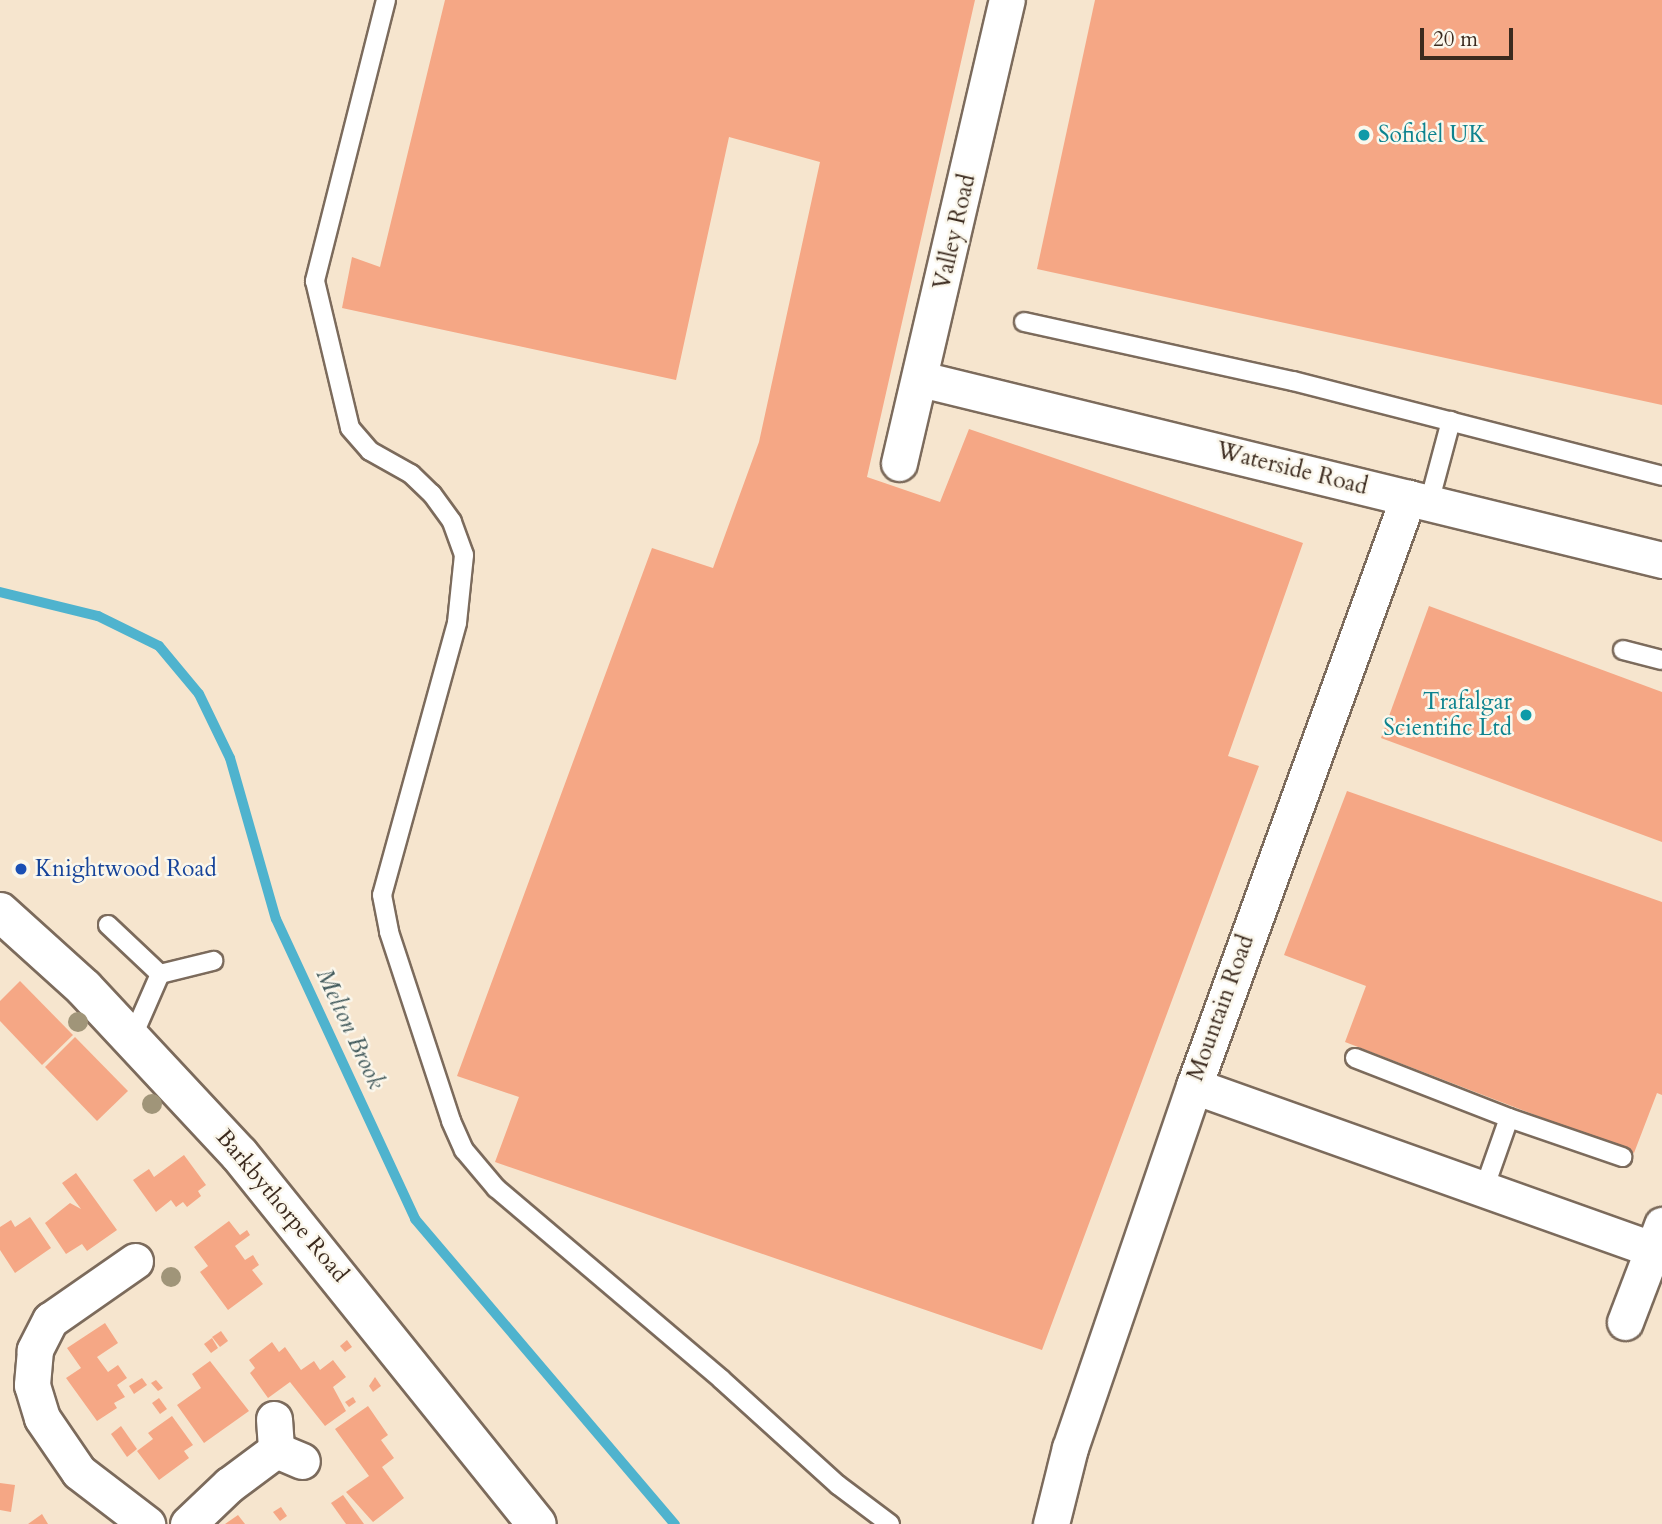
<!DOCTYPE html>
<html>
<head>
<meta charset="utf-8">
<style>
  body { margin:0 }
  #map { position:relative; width:1662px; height:1524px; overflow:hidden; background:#f6e5ce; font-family:Cardo,serif }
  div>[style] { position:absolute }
  .stream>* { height:10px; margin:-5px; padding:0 5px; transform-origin:5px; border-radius:5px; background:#4fb3ce }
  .building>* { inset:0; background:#f5a785 }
  .roads { filter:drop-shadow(2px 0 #7c6b5c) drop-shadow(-2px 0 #7c6b5c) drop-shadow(0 2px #7c6b5c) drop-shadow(0 -2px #7c6b5c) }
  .service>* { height:18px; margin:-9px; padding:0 9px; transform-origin:9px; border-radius:9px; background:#fff }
  .minor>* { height:35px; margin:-17.5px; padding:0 17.5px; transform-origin:17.5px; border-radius:17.5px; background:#fff }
  .tertiary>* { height:38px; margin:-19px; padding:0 19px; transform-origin:19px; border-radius:19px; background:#fff }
  .trees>* { width:20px; height:20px; margin:-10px; border-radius:50%; background:#a09579 }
  .dots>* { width:19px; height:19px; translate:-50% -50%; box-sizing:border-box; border:4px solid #fbf7ec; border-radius:50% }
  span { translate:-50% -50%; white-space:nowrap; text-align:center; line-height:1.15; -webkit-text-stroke:5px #fbf7ec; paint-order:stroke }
  .culture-label { font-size:23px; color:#0d838f }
  .left { translate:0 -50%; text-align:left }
  .right { translate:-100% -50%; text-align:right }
  .street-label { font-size:23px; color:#3b2a1e }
  .transit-label { font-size:23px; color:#164399 }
  .water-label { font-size:24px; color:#425a5c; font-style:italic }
  .scale { position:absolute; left:1420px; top:28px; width:93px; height:32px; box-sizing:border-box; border:4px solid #3b2a1e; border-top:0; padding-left:9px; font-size:21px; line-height:24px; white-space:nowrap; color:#3b2a1e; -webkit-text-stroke:5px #fbf7ec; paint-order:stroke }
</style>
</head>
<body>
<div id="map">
  <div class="stream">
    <i style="left:0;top:592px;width:101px;rotate:13.8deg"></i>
    <i style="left:98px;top:616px;width:68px;rotate:26.2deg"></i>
    <i style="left:159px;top:646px;width:62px;rotate:50.2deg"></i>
    <i style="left:199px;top:694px;width:71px;rotate:64.2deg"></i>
    <i style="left:230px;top:758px;width:167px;rotate:74.1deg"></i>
    <i style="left:276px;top:919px;width:331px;rotate:65.1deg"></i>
    <i style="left:415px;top:1219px;width:401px;rotate:49.6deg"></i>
  </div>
  <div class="building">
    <i style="clip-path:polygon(445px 0,975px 0,867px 477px,940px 502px,969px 429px,1303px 543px,1228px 756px,1259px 766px,1042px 1350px,495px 1162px,519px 1097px,457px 1076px,652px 548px,713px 568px,759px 442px,820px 162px,729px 137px,676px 380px,342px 308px,352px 257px,380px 267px)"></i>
    <i style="clip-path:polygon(1095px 0,1662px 0,1662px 405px,1037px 269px)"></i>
    <i style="clip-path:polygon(1429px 606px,1662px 692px,1662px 842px,1381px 738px)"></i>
    <i style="clip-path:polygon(1347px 791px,1662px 902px,1662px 1095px,1657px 1093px,1634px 1153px,1345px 1042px,1366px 986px,1284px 955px)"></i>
    <i style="clip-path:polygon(20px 981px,73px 1035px,42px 1065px,0 1021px,0 1001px)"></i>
    <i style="clip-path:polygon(75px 1037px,128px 1091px,97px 1121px,45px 1067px)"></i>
    <i style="clip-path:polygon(184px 1155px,206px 1185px,198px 1191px,201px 1196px,187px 1207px,183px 1202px,176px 1207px,171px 1200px,156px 1212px,133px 1180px,149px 1169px,154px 1177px)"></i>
    <i style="clip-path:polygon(76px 1173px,117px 1230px,87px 1251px,82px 1244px,66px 1254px,45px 1223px,70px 1203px,81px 1209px,62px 1183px)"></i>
    <i style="clip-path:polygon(30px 1217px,51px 1248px,15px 1273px,0 1250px,0 1227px,11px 1220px,15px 1227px)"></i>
    <i style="clip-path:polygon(229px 1221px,240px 1235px,247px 1230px,250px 1235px,235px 1246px,245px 1260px,253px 1255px,259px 1265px,252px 1270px,263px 1284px,228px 1310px,200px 1272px,208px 1266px,194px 1247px)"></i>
    <i style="clip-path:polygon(105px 1323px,118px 1343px,97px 1357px,108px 1372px,118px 1365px,127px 1378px,117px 1385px,125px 1397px,114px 1403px,117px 1408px,97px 1421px,66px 1378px,81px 1368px,67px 1348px)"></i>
    <i style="clip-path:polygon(221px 1331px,228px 1341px,220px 1347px,212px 1337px)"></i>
    <i style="clip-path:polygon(212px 1338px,218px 1348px,211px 1353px,204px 1344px)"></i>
    <i style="clip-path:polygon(347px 1340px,352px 1347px,345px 1352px,340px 1346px)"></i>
    <i style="clip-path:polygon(272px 1342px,279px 1352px,285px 1347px,301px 1370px,314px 1361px,320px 1370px,333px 1360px,346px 1377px,333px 1387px,346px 1411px,325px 1426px,290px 1382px,268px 1398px,250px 1373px,255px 1368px,249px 1360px)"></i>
    <i style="clip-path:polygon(210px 1361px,249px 1411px,204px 1443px,177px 1405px,201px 1388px,192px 1374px)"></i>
    <i style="clip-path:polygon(375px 1377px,381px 1386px,373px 1392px,369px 1386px)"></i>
    <i style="clip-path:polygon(142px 1378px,147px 1385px,134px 1394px,129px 1386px)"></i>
    <i style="clip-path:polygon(156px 1380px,163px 1388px,158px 1391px,151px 1383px)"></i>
    <i style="clip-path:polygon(353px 1397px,356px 1402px,349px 1407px,345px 1402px)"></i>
    <i style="clip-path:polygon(159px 1398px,167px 1409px,160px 1414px,152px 1403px)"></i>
    <i style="clip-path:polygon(368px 1406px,388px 1435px,381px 1440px,394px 1458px,382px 1467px,404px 1498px,373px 1522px,346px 1492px,369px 1476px,335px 1429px)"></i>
    <i style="clip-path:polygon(172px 1416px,193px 1445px,184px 1451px,189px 1458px,159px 1480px,137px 1451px,153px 1439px,148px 1433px)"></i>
    <i style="clip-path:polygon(121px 1426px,137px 1449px,127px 1457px,111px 1434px)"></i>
    <i style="clip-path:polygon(0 1483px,15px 1485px,11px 1512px,0 1510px)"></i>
    <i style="clip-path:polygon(343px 1495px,364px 1524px,346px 1524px,331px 1503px)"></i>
    <i style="clip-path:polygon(281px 1507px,287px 1516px,280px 1521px,273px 1512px)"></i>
    <i style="clip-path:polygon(42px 1514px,48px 1524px,28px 1524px)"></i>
    <i style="clip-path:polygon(238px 1515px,245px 1524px,225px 1524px)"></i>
  </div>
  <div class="roads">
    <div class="service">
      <i style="left:386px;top:0;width:290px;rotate:104.2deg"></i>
      <i style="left:315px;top:281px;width:151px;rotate:76.6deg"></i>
      <i style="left:350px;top:428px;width:30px;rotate:49deg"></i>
      <i style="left:370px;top:451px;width:47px;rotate:29.3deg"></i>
      <i style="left:411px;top:474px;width:29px;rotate:44deg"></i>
      <i style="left:432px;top:494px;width:34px;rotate:54deg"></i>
      <i style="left:452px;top:522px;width:35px;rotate:70deg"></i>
      <i style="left:464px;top:555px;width:68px;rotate:95.9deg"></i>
      <i style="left:457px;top:623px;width:282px;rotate:105.4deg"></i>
      <i style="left:382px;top:895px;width:38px;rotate:79deg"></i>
      <i style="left:389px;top:932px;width:199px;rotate:71.8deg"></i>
      <i style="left:451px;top:1121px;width:32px;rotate:66deg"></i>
      <i style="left:464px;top:1150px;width:50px;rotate:49.9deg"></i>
      <i style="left:496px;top:1188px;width:295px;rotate:40.3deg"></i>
      <i style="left:721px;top:1379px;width:158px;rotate:42.2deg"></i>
      <i style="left:838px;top:1485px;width:65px;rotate:36.9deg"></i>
      <i style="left:1024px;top:322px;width:275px;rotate:12.4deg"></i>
      <i style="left:1293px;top:381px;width:381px;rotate:14.4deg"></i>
      <i style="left:1429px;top:503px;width:85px;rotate:-75deg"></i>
      <i style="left:1623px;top:650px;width:40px;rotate:14.4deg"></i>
      <i style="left:108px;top:925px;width:71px;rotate:43.3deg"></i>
      <i style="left:160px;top:974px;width:70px;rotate:113.6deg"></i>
      <i style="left:160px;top:974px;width:55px;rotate:-13.8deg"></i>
      <i style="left:1355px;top:1058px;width:165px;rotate:21.3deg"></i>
      <i style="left:1484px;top:1189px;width:75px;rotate:-70.6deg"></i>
      <i style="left:1509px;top:1118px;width:120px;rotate:19deg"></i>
    </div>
    <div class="minor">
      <i style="left:921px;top:379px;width:763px;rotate:13.73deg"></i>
      <i style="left:899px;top:463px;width:475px;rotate:-76.9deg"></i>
      <i style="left:1194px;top:1086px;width:487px;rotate:19.6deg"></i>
      <i style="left:135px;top:1261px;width:103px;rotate:145.2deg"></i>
      <i style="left:50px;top:1320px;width:34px;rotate:117deg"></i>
      <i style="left:35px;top:1350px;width:35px;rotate:95deg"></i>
      <i style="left:32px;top:1385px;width:34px;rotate:73deg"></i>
      <i style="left:42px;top:1418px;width:65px;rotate:55.6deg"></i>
      <i style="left:79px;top:1472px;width:86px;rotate:37.4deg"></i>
      <i style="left:1625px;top:1322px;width:104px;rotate:-69.1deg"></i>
      <i style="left:274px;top:1419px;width:31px;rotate:86deg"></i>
      <i style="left:276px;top:1450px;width:28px;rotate:23deg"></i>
      <i style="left:188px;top:1524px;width:57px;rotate:-43.6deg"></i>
      <i style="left:229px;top:1485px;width:59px;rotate:-36.7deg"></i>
      <i style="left:1051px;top:1524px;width:78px;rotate:-76deg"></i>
      <i style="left:1070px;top:1448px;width:383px;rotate:-71.1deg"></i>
      <i style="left:1194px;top:1086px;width:626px;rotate:-70deg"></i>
    </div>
    <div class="tertiary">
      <i style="left:0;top:912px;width:113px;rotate:42.1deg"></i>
      <i style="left:84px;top:988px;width:227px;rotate:47deg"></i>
      <i style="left:239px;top:1154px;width:475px;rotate:51.2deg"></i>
    </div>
  </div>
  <div class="trees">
    <i style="left:78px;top:1022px"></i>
    <i style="left:152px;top:1104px"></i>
    <i style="left:171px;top:1277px"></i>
  </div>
  <div class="dots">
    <i style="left:1364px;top:135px;background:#0f9aa8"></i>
    <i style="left:1526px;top:715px;background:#0f9aa8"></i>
    <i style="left:21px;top:869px;background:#1a4fb4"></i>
  </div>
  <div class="culture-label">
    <span class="left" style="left:1378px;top:135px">Sofidel UK</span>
    <span class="right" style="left:1512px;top:715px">Trafalgar<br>Scientific Ltd</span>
  </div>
  <div class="street-label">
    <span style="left:955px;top:232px;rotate:-77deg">Valley Road</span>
    <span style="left:1292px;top:469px;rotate:14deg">Waterside Road</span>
    <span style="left:1221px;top:1008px;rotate:-70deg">Mountain Road</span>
    <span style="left:282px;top:1206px;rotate:50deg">Barkbythorpe Road</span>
  </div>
  <div class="transit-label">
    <span class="left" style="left:35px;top:869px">Knightwood Road</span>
  </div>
  <div class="water-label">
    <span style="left:350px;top:1029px;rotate:65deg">Melton Brook</span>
  </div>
  <div class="scale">20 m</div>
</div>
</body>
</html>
